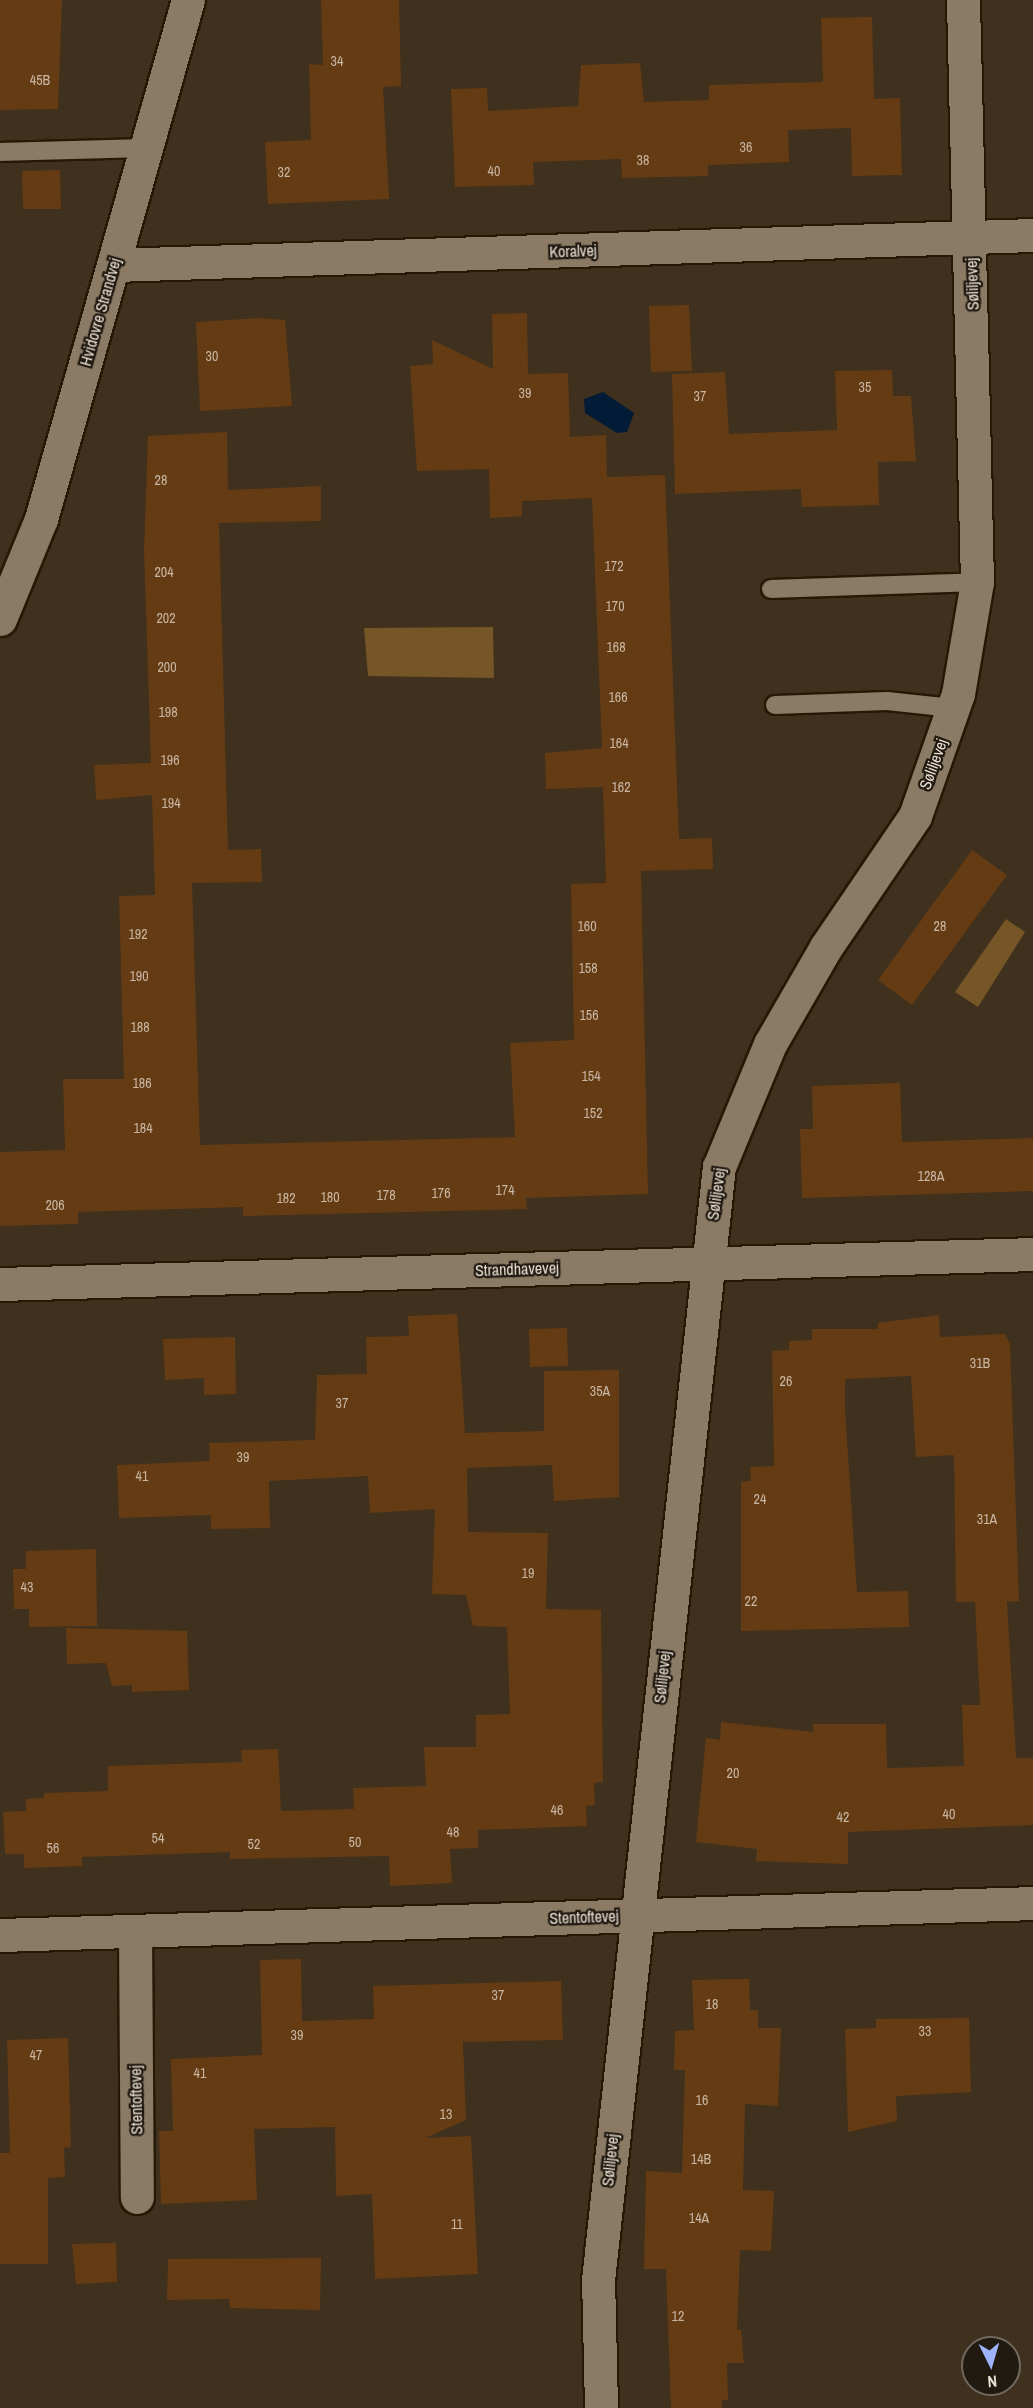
<!DOCTYPE html>
<html>
<head>
<meta charset="utf-8">
<style>
  body { margin:0 }
  #map { position:relative; width:1033px; height:2408px; overflow:hidden; background:#3f311d; font-family:"Archivo Narrow",sans-serif }
  div>[style] { position:absolute }
  .green>* { inset:0; background:#765526 }
  .water>* { inset:0; background:#021b37 }
  .building>* { inset:0; background:#653b14 }
  .roads { filter:drop-shadow(2px 0 #261805) drop-shadow(-2px 0 #261805) drop-shadow(0 2px #261805) drop-shadow(0 -2px #261805) }
  .lane>* { height:18px; margin:-9px; padding:0 9px; transform-origin:9px; border-radius:9px; background:#8b7a64 }
  .street>* { height:33px; margin:-16.5px; padding:0 16.5px; transform-origin:16.5px; border-radius:16.5px; background:#8b7a64 }
  span { translate:-50% -50%; white-space:nowrap; text-align:center; line-height:1.15; -webkit-text-stroke:4.5px #211a11; paint-order:stroke }
  .number-label { font-size:14px; color:#c8b6a3 }
  .number-label span { -webkit-text-stroke-width:0 }
  .street-label { font-size:16px; color:#e9dfd3 }
  .north { position:absolute; left:961px; top:2336px; width:60px; height:60px; box-sizing:border-box; background:#211a11; border:2px solid #71695f; border-radius:50%; rotate:175deg; font-size:16px; font-weight:700; line-height:24px; text-align:center; color:#e9dfd3 }
  .north::after { content:''; display:block; margin:auto; width:21px; height:27px; background:#9fb3fd; clip-path:polygon(50% 0,100% 100%,50% 72%,0 100%) }
</style>
</head>
<body>
<div id="map">
  <div class="green">
    <i style="clip-path:polygon(493px 627px,494px 678px,368px 676px,364px 628px)"></i>
    <i style="clip-path:polygon(1006px 919px,1025px 932px,978px 1007px,955px 992px)"></i>
  </div>
  <div class="water">
    <i style="clip-path:polygon(603px 392px,634px 413px,627px 432px,617px 433px,585px 413px,584px 399px)"></i>
  </div>
  <div class="building">
    <i style="clip-path:polygon(0 0,62px 0,58px 109px,0 110px)"></i>
    <i style="clip-path:polygon(321px 0,399px 0,401px 86px,383px 87px,389px 199px,268px 204px,265px 142px,311px 140px,309px 64px,323px 65px)"></i>
    <i style="clip-path:polygon(872px 17px,874px 99px,900px 98px,902px 175px,852px 176px,851px 128px,788px 130px,789px 162px,708px 165px,708px 176px,622px 178px,621px 159px,533px 162px,534px 185px,455px 187px,451px 89px,487px 88px,488px 111px,578px 106px,581px 65px,640px 63px,644px 102px,709px 100px,709px 85px,823px 82px,821px 18px)"></i>
    <i style="clip-path:polygon(60px 170px,61px 209px,23px 209px,22px 171px)"></i>
    <i style="clip-path:polygon(689px 305px,692px 371px,651px 372px,649px 306px)"></i>
    <i style="clip-path:polygon(527px 313px,528px 374px,568px 373px,570px 437px,606px 435px,607px 477px,665px 475px,679px 839px,712px 838px,713px 869px,641px 871px,648px 1194px,526px 1198px,527px 1209px,243px 1216px,243px 1207px,78px 1212px,78px 1224px,0 1226px,0 1152px,65px 1150px,63px 1079px,124px 1079px,119px 896px,155px 895px,152px 795px,96px 800px,94px 765px,151px 763px,144px 550px,148px 436px,227px 432px,228px 490px,321px 486px,321px 521px,219px 523px,228px 850px,261px 849px,262px 882px,192px 883px,200px 1145px,515px 1137px,510px 1043px,574px 1040px,571px 884px,606px 883px,603px 787px,546px 789px,545px 753px,602px 748px,592px 498px,522px 501px,522px 516px,490px 518px,489px 469px,417px 471px,410px 366px,433px 364px,432px 340px,493px 369px,492px 314px)"></i>
    <i style="clip-path:polygon(258px 318px,285px 320px,292px 406px,200px 411px,196px 322px)"></i>
    <i style="clip-path:polygon(892px 370px,893px 396px,911px 396px,916px 461px,878px 462px,879px 505px,802px 507px,801px 489px,675px 494px,672px 374px,725px 372px,729px 434px,837px 430px,835px 371px)"></i>
    <i style="clip-path:polygon(972px 850px,1007px 875px,912px 1005px,878px 980px)"></i>
    <i style="clip-path:polygon(900px 1083px,902px 1142px,1033px 1138px,1033px 1191px,802px 1198px,800px 1129px,813px 1129px,812px 1086px)"></i>
    <i style="clip-path:polygon(457px 1314px,465px 1433px,544px 1431px,544px 1371px,619px 1370px,619px 1497px,554px 1501px,552px 1465px,467px 1468px,468px 1532px,548px 1533px,546px 1609px,601px 1610px,603px 1782px,594px 1783px,595px 1805px,586px 1806px,587px 1826px,478px 1830px,478px 1848px,450px 1849px,452px 1883px,390px 1886px,389px 1856px,230px 1859px,230px 1852px,82px 1857px,82px 1866px,24px 1868px,24px 1854px,5px 1854px,3px 1812px,26px 1811px,26px 1799px,44px 1798px,44px 1793px,108px 1791px,108px 1766px,242px 1762px,241px 1750px,278px 1749px,281px 1811px,354px 1809px,353px 1788px,426px 1786px,424px 1747px,476px 1747px,476px 1715px,510px 1714px,507px 1627px,473px 1626px,466px 1595px,432px 1594px,435px 1509px,370px 1513px,368px 1476px,269px 1481px,270px 1528px,211px 1529px,211px 1515px,119px 1518px,117px 1465px,210px 1461px,209px 1443px,315px 1440px,317px 1375px,367px 1374px,366px 1337px,409px 1336px,408px 1316px)"></i>
    <i style="clip-path:polygon(939px 1315px,940px 1337px,1005px 1334px,1010px 1344px,1019px 1601px,1007px 1602px,1016px 1758px,1033px 1758px,1033px 1825px,848px 1832px,848px 1864px,756px 1861px,757px 1849px,696px 1842px,706px 1738px,720px 1740px,721px 1722px,813px 1732px,813px 1724px,886px 1724px,887px 1768px,964px 1766px,962px 1705px,980px 1705px,975px 1602px,956px 1602px,954px 1455px,916px 1457px,911px 1376px,845px 1379px,845px 1409px,857px 1592px,908px 1591px,909px 1627px,741px 1631px,741px 1482px,751px 1481px,750px 1467px,774px 1466px,772px 1351px,789px 1350px,789px 1341px,812px 1340px,812px 1329px,878px 1329px,878px 1323px)"></i>
    <i style="clip-path:polygon(567px 1328px,568px 1366px,530px 1367px,529px 1329px)"></i>
    <i style="clip-path:polygon(235px 1337px,236px 1394px,204px 1395px,204px 1378px,165px 1380px,163px 1339px)"></i>
    <i style="clip-path:polygon(96px 1549px,97px 1626px,29px 1627px,29px 1609px,14px 1609px,13px 1569px,26px 1569px,26px 1551px)"></i>
    <i style="clip-path:polygon(66px 1628px,187px 1631px,189px 1690px,132px 1692px,132px 1685px,112px 1686px,106px 1663px,67px 1664px)"></i>
    <i style="clip-path:polygon(301px 1959px,302px 2021px,374px 2019px,373px 1986px,561px 1981px,563px 2040px,463px 2042px,466px 2120px,425px 2138px,471px 2136px,478px 2274px,375px 2279px,372px 2194px,336px 2196px,335px 2127px,254px 2129px,257px 2200px,161px 2204px,159px 2131px,173px 2131px,171px 2059px,262px 2055px,260px 1960px)"></i>
    <i style="clip-path:polygon(749px 1979px,750px 2010px,758px 2010px,758px 2028px,781px 2028px,778px 2106px,745px 2104px,743px 2190px,774px 2191px,771px 2251px,740px 2250px,737px 2330px,741px 2330px,744px 2363px,727px 2363px,728px 2400px,722px 2400px,722px 2408px,671px 2408px,666px 2269px,644px 2269px,646px 2171px,682px 2173px,685px 2070px,674px 2070px,675px 2031px,694px 2030px,692px 1980px)"></i>
    <i style="clip-path:polygon(969px 2018px,971px 2092px,896px 2096px,897px 2121px,848px 2132px,845px 2029px,876px 2028px,876px 2019px)"></i>
    <i style="clip-path:polygon(68px 2038px,71px 2147px,64px 2148px,65px 2177px,48px 2178px,48px 2264px,0 2264px,0 2153px,10px 2153px,7px 2040px)"></i>
    <i style="clip-path:polygon(116px 2243px,117px 2282px,76px 2284px,72px 2244px)"></i>
    <i style="clip-path:polygon(321px 2258px,320px 2310px,230px 2308px,229px 2299px,167px 2300px,168px 2259px)"></i>
  </div>
  <div class="roads">
    <div class="lane">
      <i style="left:0;top:152px;width:147px;rotate:-1.6deg"></i>
      <i style="left:771px;top:589px;width:206px;rotate:-1.9deg"></i>
      <i style="left:775px;top:705px;width:112px;rotate:-2deg"></i>
      <i style="left:887px;top:701px;width:66px;rotate:6.1deg"></i>
    </div>
    <div class="street">
      <i style="left:114px;top:265px;width:919px;rotate:-1.87deg"></i>
      <i style="left:0;top:619px;width:108px;rotate:-67.7deg"></i>
      <i style="left:41px;top:519px;width:539px;rotate:-74.19deg"></i>
      <i style="left:0;top:1284px;width:1033px;rotate:-1.66deg"></i>
      <i style="left:135px;top:1932px;width:265px;rotate:89.6deg"></i>
      <i style="left:0;top:1935px;width:1033px;rotate:-1.77deg"></i>
      <i style="left:601px;top:2408px;width:128px;rotate:-91.3deg"></i>
      <i style="left:598px;top:2280px;width:1120px;rotate:-83.8deg"></i>
      <i style="left:719px;top:1167px;width:133px;rotate:-67.5deg"></i>
      <i style="left:770px;top:1044px;width:112px;rotate:-60deg"></i>
      <i style="left:826px;top:947px;width:158px;rotate:-55.8deg"></i>
      <i style="left:915px;top:816px;width:129px;rotate:-70.6deg"></i>
      <i style="left:958px;top:694px;width:114px;rotate:-80.4deg"></i>
      <i style="left:977px;top:582px;width:582px;rotate:-91.38deg"></i>
    </div>
  </div>
  <div class="number-label">
    <span style="left:337px;top:61px">34</span>
    <span style="left:40px;top:80px">45B</span>
    <span style="left:746px;top:147px">36</span>
    <span style="left:643px;top:160px">38</span>
    <span style="left:494px;top:171px">40</span>
    <span style="left:284px;top:172px">32</span>
    <span style="left:212px;top:356px">30</span>
    <span style="left:865px;top:387px">35</span>
    <span style="left:525px;top:393px">39</span>
    <span style="left:700px;top:396px">37</span>
    <span style="left:161px;top:480px">28</span>
    <span style="left:614px;top:566px">172</span>
    <span style="left:164px;top:572px">204</span>
    <span style="left:615px;top:606px">170</span>
    <span style="left:166px;top:618px">202</span>
    <span style="left:616px;top:647px">168</span>
    <span style="left:167px;top:667px">200</span>
    <span style="left:618px;top:697px">166</span>
    <span style="left:168px;top:712px">198</span>
    <span style="left:619px;top:743px">164</span>
    <span style="left:170px;top:760px">196</span>
    <span style="left:621px;top:787px">162</span>
    <span style="left:171px;top:803px">194</span>
    <span style="left:587px;top:926px">160</span>
    <span style="left:940px;top:926px">28</span>
    <span style="left:138px;top:934px">192</span>
    <span style="left:588px;top:968px">158</span>
    <span style="left:139px;top:976px">190</span>
    <span style="left:589px;top:1015px">156</span>
    <span style="left:140px;top:1027px">188</span>
    <span style="left:591px;top:1076px">154</span>
    <span style="left:142px;top:1083px">186</span>
    <span style="left:593px;top:1113px">152</span>
    <span style="left:143px;top:1128px">184</span>
    <span style="left:931px;top:1176px">128A</span>
    <span style="left:505px;top:1190px">174</span>
    <span style="left:441px;top:1193px">176</span>
    <span style="left:386px;top:1195px">178</span>
    <span style="left:330px;top:1197px">180</span>
    <span style="left:286px;top:1198px">182</span>
    <span style="left:55px;top:1205px">206</span>
    <span style="left:980px;top:1363px">31B</span>
    <span style="left:786px;top:1381px">26</span>
    <span style="left:600px;top:1391px">35A</span>
    <span style="left:342px;top:1403px">37</span>
    <span style="left:243px;top:1457px">39</span>
    <span style="left:142px;top:1476px">41</span>
    <span style="left:760px;top:1499px">24</span>
    <span style="left:987px;top:1519px">31A</span>
    <span style="left:528px;top:1573px">19</span>
    <span style="left:27px;top:1587px">43</span>
    <span style="left:751px;top:1601px">22</span>
    <span style="left:733px;top:1773px">20</span>
    <span style="left:557px;top:1810px">46</span>
    <span style="left:949px;top:1814px">40</span>
    <span style="left:843px;top:1817px">42</span>
    <span style="left:453px;top:1832px">48</span>
    <span style="left:158px;top:1838px">54</span>
    <span style="left:355px;top:1842px">50</span>
    <span style="left:254px;top:1844px">52</span>
    <span style="left:53px;top:1848px">56</span>
    <span style="left:498px;top:1995px">37</span>
    <span style="left:712px;top:2004px">18</span>
    <span style="left:925px;top:2031px">33</span>
    <span style="left:297px;top:2035px">39</span>
    <span style="left:36px;top:2055px">47</span>
    <span style="left:200px;top:2073px">41</span>
    <span style="left:702px;top:2100px">16</span>
    <span style="left:446px;top:2114px">13</span>
    <span style="left:701px;top:2159px">14B</span>
    <span style="left:699px;top:2218px">14A</span>
    <span style="left:457px;top:2224px">11</span>
    <span style="left:678px;top:2316px">12</span>
  </div>
  <div class="street-label">
    <span style="left:573px;top:251px;rotate:-2deg">Koralvej</span>
    <span style="left:972px;top:284px;rotate:-92deg">Søliljevej</span>
    <span style="left:100px;top:312px;rotate:-74deg">Hvidovre Strandvej</span>
    <span style="left:933px;top:764px;rotate:-70deg">Søliljevej</span>
    <span style="left:716px;top:1194px;rotate:-82deg">Søliljevej</span>
    <span style="left:517px;top:1269px;rotate:-2deg">Strandhavevej</span>
    <span style="left:662px;top:1677px;rotate:-84deg">Søliljevej</span>
    <span style="left:584px;top:1917px;rotate:-2deg">Stentoftevej</span>
    <span style="left:136px;top:2100px;rotate:-91deg">Stentoftevej</span>
    <span style="left:610px;top:2160px;rotate:-84deg">Søliljevej</span>
  </div>
  <div class="north">N</div>
</div>
</body>
</html>
